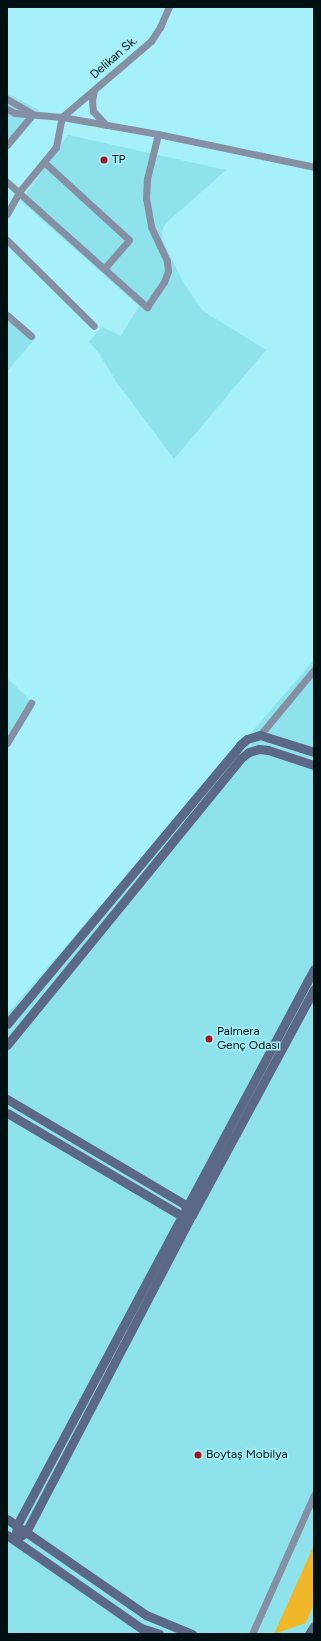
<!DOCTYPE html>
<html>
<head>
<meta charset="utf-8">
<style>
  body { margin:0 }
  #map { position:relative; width:321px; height:1641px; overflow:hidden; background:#a5f0f9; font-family:Figtree,sans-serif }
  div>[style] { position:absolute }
  .built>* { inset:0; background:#8ee2ec }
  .green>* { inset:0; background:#f0b828 }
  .street>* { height:7px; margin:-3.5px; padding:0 3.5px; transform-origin:3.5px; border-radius:3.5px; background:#8690a5 }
  .secondary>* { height:9px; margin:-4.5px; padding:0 4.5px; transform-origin:4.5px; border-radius:4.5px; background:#5b6987 }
  .dots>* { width:11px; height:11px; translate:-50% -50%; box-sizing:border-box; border:2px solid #a5f0f9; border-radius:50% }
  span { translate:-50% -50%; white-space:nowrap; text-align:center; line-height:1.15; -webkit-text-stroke:3px #a5f0f9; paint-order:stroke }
  .street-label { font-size:12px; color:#001012 }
  .poi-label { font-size:12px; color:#001012 }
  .left { translate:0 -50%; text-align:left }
  .frame { position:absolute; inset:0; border:8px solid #001012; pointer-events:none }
</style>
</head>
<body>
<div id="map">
  <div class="built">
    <i style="clip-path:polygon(7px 93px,39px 110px,7px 149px)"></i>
    <i style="clip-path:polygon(68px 135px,226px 170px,165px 224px,162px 231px,162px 239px,183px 282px,203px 311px,266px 350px,174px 459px,118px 384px,98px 352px,89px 342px,102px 327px,121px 336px,139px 306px,21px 201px)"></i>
    <i style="clip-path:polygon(7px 316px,36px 338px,7px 371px)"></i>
    <i style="clip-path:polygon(314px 660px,314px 1634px,7px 1634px,7px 1014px)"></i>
    <i style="clip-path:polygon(7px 678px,35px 705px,7px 749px)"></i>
  </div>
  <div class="green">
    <i style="clip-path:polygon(314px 1545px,314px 1604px,306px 1623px,274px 1634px)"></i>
  </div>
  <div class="street">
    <i style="left:94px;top:90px;width:10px;rotate:101deg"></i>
    <i style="left:92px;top:100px;width:11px;rotate:85deg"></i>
    <i style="left:93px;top:111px;width:19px;rotate:47deg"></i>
    <i style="left:7px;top:99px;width:28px;rotate:30deg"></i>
    <i style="left:7px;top:109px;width:9px;rotate:27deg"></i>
    <i style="left:15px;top:113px;width:47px;rotate:4.9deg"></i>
    <i style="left:62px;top:117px;width:97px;rotate:10deg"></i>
    <i style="left:158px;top:134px;width:159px;rotate:11.9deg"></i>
    <i style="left:62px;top:117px;width:117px;rotate:-40.5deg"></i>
    <i style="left:151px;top:41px;width:17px;rotate:-57deg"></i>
    <i style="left:160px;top:27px;width:22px;rotate:-66deg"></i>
    <i style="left:7px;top:145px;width:40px;rotate:-50deg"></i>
    <i style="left:44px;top:162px;width:115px;rotate:42.5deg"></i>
    <i style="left:129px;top:240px;width:38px;rotate:131deg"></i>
    <i style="left:7px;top:182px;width:188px;rotate:41.8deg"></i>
    <i style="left:147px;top:307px;width:30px;rotate:-56deg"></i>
    <i style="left:164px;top:282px;width:12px;rotate:-70deg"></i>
    <i style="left:168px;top:271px;width:10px;rotate:-96deg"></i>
    <i style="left:167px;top:261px;width:38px;rotate:-115deg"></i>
    <i style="left:151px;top:226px;width:28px;rotate:-100deg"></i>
    <i style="left:146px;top:198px;width:19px;rotate:-87deg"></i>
    <i style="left:147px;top:179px;width:46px;rotate:-76.3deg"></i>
    <i style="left:7px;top:214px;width:25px;rotate:-61deg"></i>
    <i style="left:19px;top:192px;width:58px;rotate:-50.6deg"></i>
    <i style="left:56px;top:147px;width:31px;rotate:-79deg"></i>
    <i style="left:7px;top:240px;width:122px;rotate:44.7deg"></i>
    <i style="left:7px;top:315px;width:32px;rotate:41deg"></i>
    <i style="left:260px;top:735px;width:85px;rotate:-50.3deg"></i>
    <i style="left:7px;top:743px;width:47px;rotate:-59deg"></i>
    <i style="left:252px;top:1634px;width:152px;rotate:-66deg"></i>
  </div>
  <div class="secondary">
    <i style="left:7px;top:1024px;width:363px;rotate:-50.1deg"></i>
    <i style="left:240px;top:745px;width:9px;rotate:-41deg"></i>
    <i style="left:247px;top:739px;width:14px;rotate:-17deg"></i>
    <i style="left:260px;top:735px;width:57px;rotate:17.5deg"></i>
    <i style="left:7px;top:1045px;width:370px;rotate:-50.8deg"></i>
    <i style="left:241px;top:758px;width:10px;rotate:-37deg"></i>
    <i style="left:249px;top:752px;width:10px;rotate:-17deg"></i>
    <i style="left:259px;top:749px;width:9px;rotate:6deg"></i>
    <i style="left:268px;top:750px;width:48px;rotate:18.1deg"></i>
    <i style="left:7px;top:1099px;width:209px;rotate:30.7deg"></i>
    <i style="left:187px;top:1206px;width:10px;rotate:61deg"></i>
    <i style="left:192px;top:1215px;width:10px;rotate:174deg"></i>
    <i style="left:182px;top:1216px;width:203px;rotate:-149.5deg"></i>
    <i style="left:7px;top:1519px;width:169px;rotate:34.6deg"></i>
    <i style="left:146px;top:1615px;width:50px;rotate:22.4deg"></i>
    <i style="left:7px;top:1535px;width:163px;rotate:34.8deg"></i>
    <i style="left:141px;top:1628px;width:19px;rotate:18deg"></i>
    <i style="left:15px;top:1540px;width:15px;rotate:-82deg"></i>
    <i style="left:17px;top:1525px;width:630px;rotate:-61.89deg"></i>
    <i style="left:15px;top:1540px;width:14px;rotate:-36deg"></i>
    <i style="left:26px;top:1532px;width:358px;rotate:-62.4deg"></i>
    <i style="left:192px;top:1215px;width:257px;rotate:-61.6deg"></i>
    <i style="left:309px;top:1634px;width:9px;rotate:-58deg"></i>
  </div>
  <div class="dots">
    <i style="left:104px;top:160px;background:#a9131f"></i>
    <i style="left:209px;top:1039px;background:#a9131f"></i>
    <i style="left:198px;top:1455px;background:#a9131f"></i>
  </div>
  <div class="street-label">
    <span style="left:114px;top:58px;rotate:-41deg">Delikan Sk.</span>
  </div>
  <div class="poi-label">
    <span class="left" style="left:112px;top:160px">TP</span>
    <span class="left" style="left:217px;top:1039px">Palmera<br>Genç Odası</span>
    <span class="left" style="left:206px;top:1455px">Boytaş Mobilya</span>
  </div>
  <div class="frame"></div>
</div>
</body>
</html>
